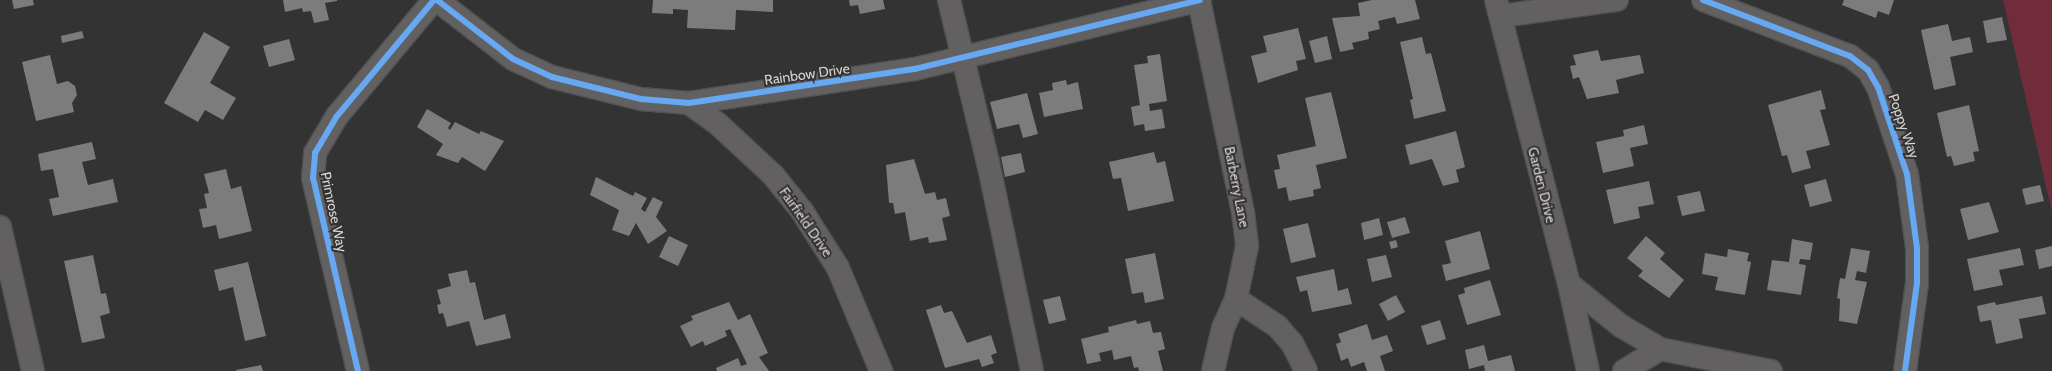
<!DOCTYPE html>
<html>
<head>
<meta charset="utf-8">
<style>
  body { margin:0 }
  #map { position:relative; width:2052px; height:371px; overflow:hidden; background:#343333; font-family:Cabin,sans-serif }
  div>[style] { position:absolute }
  .green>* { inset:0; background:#712c3c }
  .building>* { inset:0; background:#7c7c7c }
  .roads { filter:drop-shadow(1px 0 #515050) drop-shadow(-1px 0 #515050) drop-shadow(0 1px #515050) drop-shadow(0 -1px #515050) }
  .minor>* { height:22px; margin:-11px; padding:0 11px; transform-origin:11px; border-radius:11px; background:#626061 }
  .cycleway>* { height:6px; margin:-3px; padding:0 3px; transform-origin:3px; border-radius:3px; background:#66a8f1 }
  span { translate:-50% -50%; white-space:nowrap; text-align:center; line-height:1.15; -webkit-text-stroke:4px #353232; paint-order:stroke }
  .street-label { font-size:14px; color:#d5d3d3 }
</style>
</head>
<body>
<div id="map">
  <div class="green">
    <i style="clip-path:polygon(2003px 0,2052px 0,2052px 212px)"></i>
  </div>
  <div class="building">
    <i style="clip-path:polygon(12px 0,33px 0,34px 5px,14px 9px)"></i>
    <i style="clip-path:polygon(283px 0,337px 0,337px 1px,325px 3px,329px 20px,314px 23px,311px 11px,303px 12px,302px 8px,285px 12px)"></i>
    <i style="clip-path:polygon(653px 0,773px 0,773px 12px,736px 10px,735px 30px,687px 28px,688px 10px,673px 9px,673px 14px,652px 13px)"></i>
    <i style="clip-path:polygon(849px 0,883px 0,885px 9px,860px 14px,858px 5px,850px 6px)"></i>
    <i style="clip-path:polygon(1372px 0,1415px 0,1420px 19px,1397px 24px,1395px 17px,1378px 21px,1380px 29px,1368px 32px,1369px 39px,1352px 43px,1354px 49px,1340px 52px,1332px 18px,1360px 16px,1358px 3px)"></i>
    <i style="clip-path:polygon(1844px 0,1894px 0,1889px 15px,1878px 11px,1876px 18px,1842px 5px)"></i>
    <i style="clip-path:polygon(2002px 17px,2007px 40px,1987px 43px,1983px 21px)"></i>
    <i style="clip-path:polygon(1948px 24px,1952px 41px,1970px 37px,1973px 52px,1950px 57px,1956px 85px,1934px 90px,1921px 30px)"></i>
    <i style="clip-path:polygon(1298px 28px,1306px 59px,1296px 61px,1298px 70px,1258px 83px,1251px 56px,1267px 52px,1263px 36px)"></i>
    <i style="clip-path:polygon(82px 31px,84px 38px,62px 43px,61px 36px)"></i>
    <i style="clip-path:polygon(204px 32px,230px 47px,210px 83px,236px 98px,223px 120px,205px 110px,198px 122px,164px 103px)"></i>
    <i style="clip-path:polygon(1327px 36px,1332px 59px,1315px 63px,1309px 41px)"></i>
    <i style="clip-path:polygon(1422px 37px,1426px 54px,1431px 53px,1446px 111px,1414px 119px,1410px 100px,1413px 99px,1400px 42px)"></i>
    <i style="clip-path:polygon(289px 39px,295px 60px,269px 67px,263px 46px)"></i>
    <i style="clip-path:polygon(1598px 50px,1601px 61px,1640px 55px,1644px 73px,1616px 80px,1619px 93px,1587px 99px,1579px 77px,1573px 79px,1570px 66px,1576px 65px,1573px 55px)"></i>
    <i style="clip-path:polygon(1160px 54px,1167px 101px,1149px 104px,1150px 111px,1162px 109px,1165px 128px,1145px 131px,1144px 124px,1134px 126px,1131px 107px,1140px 105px,1134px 65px,1148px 63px,1147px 56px)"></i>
    <i style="clip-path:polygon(50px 55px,57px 84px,68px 81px,75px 86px,77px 95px,72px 103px,74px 112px,36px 121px,22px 62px)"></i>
    <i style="clip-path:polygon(1066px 80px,1067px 85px,1078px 82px,1083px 109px,1044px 117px,1039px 93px,1053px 90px,1052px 83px)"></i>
    <i style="clip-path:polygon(1821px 90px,1826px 109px,1820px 110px,1830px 145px,1806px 151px,1811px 168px,1792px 173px,1787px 155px,1782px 156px,1768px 105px)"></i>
    <i style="clip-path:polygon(1331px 92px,1347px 158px,1316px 165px,1321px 188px,1313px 190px,1314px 196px,1289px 201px,1286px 187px,1278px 189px,1274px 170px,1280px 169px,1277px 155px,1316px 146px,1305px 98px)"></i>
    <i style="clip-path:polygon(1027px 93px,1038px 134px,1023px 138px,1019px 124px,997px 129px,990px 102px)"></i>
    <i style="clip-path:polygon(1969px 105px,1979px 151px,1973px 152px,1975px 161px,1954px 166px,1951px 156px,1947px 157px,1937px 113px)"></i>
    <i style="clip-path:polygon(427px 109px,451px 123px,448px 128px,450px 130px,455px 122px,479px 134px,481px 131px,504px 141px,485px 171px,462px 157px,458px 163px,436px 155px,443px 144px,417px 127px)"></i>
    <i style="clip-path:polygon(1644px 125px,1648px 144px,1630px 148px,1634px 166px,1603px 173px,1596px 142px,1624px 136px,1623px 130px)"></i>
    <i style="clip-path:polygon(1456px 131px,1465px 167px,1456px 170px,1459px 182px,1443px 186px,1432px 159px,1410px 165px,1405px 145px)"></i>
    <i style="clip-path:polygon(92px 142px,96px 159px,82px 162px,88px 185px,113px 179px,118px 202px,53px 216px,49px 199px,59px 197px,53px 169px,41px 171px,38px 154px)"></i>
    <i style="clip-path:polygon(1154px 152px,1157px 163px,1165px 161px,1174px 201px,1128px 211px,1121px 178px,1113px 179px,1109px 162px)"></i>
    <i style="clip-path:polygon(1021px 153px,1025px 172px,1005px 177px,1001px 157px)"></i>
    <i style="clip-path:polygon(914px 159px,925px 194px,935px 192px,937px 200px,946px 198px,950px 216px,942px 218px,947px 240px,929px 243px,928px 237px,910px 241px,905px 212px,895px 214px,893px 203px,889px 203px,886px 165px)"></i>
    <i style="clip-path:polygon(226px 169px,231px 189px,241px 186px,252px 231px,219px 239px,216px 225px,203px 228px,199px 209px,207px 208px,204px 194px,209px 193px,204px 174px)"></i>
    <i style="clip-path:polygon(596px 177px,633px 196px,635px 192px,647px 198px,641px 209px,645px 212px,653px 197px,663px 202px,656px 217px,667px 231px,648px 244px,636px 223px,629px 236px,612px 230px,619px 210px,590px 195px)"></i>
    <i style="clip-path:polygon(1826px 179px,1832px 201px,1810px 207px,1804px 185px)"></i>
    <i style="clip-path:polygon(1649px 181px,1654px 204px,1638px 207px,1640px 218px,1614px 224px,1606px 190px)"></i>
    <i style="clip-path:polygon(2040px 185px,2044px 201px,2026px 205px,2022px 189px)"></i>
    <i style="clip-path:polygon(1700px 191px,1705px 211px,1682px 216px,1677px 196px)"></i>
    <i style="clip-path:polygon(1989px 202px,1999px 232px,1968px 240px,1960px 209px)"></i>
    <i style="clip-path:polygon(1405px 217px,1410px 233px,1392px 238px,1387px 222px)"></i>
    <i style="clip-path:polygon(1379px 218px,1383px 235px,1364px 240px,1361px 223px)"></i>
    <i style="clip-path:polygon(1308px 223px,1316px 257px,1291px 263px,1283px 229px)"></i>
    <i style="clip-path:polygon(1480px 231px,1490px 269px,1446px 281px,1442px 265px,1451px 263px,1445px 241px)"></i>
    <i style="clip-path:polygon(669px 236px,688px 245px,678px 266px,659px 257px)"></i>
    <i style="clip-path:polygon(1646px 236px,1665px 253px,1660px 259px,1684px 280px,1669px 298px,1638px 276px,1643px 271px,1627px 258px)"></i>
    <i style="clip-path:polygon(1792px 239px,1813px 243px,1810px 260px,1800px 259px,1799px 264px,1806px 265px,1801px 295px,1767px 290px,1772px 260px,1789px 262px)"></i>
    <i style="clip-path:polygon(1396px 240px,1398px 247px,1391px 249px,1389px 242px)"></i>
    <i style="clip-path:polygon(2052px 246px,2052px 266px,2039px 269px,2035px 250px)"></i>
    <i style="clip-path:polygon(1851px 248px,1870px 251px,1866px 273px,1857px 271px,1855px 280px,1867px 282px,1857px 324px,1839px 321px,1840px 299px,1837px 298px,1840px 278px,1845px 279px)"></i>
    <i style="clip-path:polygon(2020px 248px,2024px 265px,1999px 270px,2003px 285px,1974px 291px,1967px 259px)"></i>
    <i style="clip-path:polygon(1728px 249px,1749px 253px,1747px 261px,1751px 262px,1745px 295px,1715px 290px,1718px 277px,1702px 274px,1705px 253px,1727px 257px)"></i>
    <i style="clip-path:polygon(1155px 253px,1164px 299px,1145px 303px,1143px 292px,1132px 294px,1125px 259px)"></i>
    <i style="clip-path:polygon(93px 255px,101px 294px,106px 293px,110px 313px,100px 316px,105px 338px,82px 343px,64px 261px)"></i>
    <i style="clip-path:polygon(1386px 255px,1392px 277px,1372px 282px,1367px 259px)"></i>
    <i style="clip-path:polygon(248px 262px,266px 336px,245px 341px,233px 287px,219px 291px,214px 270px)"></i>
    <i style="clip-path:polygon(1334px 269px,1338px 291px,1348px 288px,1352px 304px,1312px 312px,1307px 290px,1300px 292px,1296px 277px)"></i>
    <i style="clip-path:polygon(467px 270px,470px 283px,475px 282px,484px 320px,505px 314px,511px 338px,476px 346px,469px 321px,447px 327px,443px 313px,439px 314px,437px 305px,441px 304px,437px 290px,451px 286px,448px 274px)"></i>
    <i style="clip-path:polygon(1490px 280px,1501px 315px,1467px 325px,1458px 295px,1465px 293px,1464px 288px)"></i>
    <i style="clip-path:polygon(1396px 295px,1405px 312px,1388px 321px,1379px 304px)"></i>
    <i style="clip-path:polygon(1060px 296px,1066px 320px,1049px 324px,1043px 300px)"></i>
    <i style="clip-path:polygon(2042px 296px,2046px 314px,2019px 319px,2023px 338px,1996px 344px,1991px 320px,1980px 322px,1977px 306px,1995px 302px,1996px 305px)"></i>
    <i style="clip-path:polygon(729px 302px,738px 320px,750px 314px,768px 353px,759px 357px,769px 371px,717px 371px,716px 368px,738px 358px,741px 366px,747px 364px,730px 329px,725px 331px,727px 336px,705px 346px,703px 341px,691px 347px,680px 326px,693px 320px,691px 316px)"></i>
    <i style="clip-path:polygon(941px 305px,944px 313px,952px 311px,967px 343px,991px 335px,997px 353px,991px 355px,994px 363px,982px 367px,979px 359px,945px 368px,926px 310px)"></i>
    <i style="clip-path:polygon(1136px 320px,1137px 324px,1150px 321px,1153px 333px,1161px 332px,1165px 349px,1158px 351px,1163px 371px,1139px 371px,1138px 367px,1134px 368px,1131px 356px,1114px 360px,1112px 350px,1099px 353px,1101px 361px,1087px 364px,1081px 339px,1109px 332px,1108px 327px)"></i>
    <i style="clip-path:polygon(1440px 320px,1446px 339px,1427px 345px,1421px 326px)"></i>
    <i style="clip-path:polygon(1367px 324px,1372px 340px,1387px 335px,1393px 351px,1380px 356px,1385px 371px,1367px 371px,1364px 362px,1351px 367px,1348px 358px,1341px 361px,1336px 344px,1341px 342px,1338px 334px)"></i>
    <i style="clip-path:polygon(1484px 345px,1488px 361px,1511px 355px,1515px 371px,1485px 371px,1484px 365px,1469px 369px,1465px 350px)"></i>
    <i style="clip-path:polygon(261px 365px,263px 371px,236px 371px,236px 370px)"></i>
  </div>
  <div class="roads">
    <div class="minor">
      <i style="left:437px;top:0;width:96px;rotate:37.8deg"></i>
      <i style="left:513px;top:59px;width:43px;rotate:24.8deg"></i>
      <i style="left:552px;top:77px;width:92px;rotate:13.9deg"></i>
      <i style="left:641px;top:99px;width:48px;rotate:4.8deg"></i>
      <i style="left:689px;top:103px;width:229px;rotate:-8.6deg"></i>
      <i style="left:915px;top:69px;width:293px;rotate:-13.6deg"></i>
      <i style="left:949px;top:0;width:167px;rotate:76.5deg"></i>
      <i style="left:988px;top:162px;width:214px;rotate:78.1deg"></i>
      <i style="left:1199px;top:0;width:217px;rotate:78.3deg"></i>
      <i style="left:1243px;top:212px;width:34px;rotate:83deg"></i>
      <i style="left:1247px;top:246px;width:54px;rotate:101.7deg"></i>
      <i style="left:1236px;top:299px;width:32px;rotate:114deg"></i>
      <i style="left:1223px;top:328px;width:44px;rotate:103.1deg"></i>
      <i style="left:1496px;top:0;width:293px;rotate:75.6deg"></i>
      <i style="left:1569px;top:284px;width:89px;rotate:77.7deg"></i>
      <i style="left:1703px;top:0;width:157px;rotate:20.9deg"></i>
      <i style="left:1850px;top:56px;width:23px;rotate:38deg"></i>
      <i style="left:1868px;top:70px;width:20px;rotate:60deg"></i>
      <i style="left:1878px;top:87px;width:92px;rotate:71.6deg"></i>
      <i style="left:1907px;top:174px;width:75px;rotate:82.3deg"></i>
      <i style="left:1917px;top:248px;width:35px;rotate:90deg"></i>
      <i style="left:1917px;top:283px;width:89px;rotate:97.8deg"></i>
      <i style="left:1501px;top:16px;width:117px;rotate:-7.9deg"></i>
      <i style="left:689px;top:103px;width:36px;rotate:36deg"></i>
      <i style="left:718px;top:124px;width:75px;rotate:42.8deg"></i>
      <i style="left:773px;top:175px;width:46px;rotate:51.1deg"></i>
      <i style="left:802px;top:211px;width:67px;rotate:57.7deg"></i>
      <i style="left:838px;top:268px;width:112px;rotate:67.3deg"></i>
      <i style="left:0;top:227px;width:148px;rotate:77.1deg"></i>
      <i style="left:1569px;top:284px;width:67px;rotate:38.9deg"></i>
      <i style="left:1621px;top:326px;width:45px;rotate:30.5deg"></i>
      <i style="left:1660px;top:349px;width:113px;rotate:11.2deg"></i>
      <i style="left:1236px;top:299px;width:49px;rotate:33.4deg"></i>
      <i style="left:1277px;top:326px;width:23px;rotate:49deg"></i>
      <i style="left:1292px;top:343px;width:31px;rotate:63deg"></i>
      <i style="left:358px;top:371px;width:198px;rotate:-103.1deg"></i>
      <i style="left:313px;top:178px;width:25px;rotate:-85deg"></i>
      <i style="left:315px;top:153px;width:43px;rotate:-59.3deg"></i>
      <i style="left:337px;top:116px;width:151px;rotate:-50.1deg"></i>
      <i style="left:1624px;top:371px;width:42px;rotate:-31.4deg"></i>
    </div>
  </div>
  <div class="cycleway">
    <i style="left:437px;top:0;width:96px;rotate:37.8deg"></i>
    <i style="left:513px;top:59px;width:43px;rotate:24.8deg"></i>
    <i style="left:552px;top:77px;width:92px;rotate:13.9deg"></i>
    <i style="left:641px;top:99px;width:48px;rotate:4.8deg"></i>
    <i style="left:689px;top:103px;width:229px;rotate:-8.6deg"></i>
    <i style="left:915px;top:69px;width:293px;rotate:-13.6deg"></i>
    <i style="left:1703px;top:0;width:157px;rotate:20.9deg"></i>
    <i style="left:1850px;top:56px;width:23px;rotate:38deg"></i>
    <i style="left:1868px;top:70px;width:20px;rotate:60deg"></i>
    <i style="left:1878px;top:87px;width:92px;rotate:71.6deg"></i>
    <i style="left:1907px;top:174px;width:75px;rotate:82.3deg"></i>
    <i style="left:1917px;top:248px;width:35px;rotate:90deg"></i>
    <i style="left:1917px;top:283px;width:89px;rotate:97.8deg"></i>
    <i style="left:358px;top:371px;width:198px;rotate:-103.1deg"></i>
    <i style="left:313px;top:178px;width:25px;rotate:-85deg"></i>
    <i style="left:315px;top:153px;width:43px;rotate:-59.3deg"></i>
    <i style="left:337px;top:116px;width:151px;rotate:-50.1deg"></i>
  </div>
  <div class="street-label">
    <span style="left:807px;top:74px;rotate:-8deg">Rainbow Drive</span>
    <span style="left:1904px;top:126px;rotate:71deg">Poppy Way</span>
    <span style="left:1542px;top:185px;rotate:76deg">Garden Drive</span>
    <span style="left:1237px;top:187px;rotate:79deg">Barberry Lane</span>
    <span style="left:334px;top:212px;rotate:78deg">Primrose Way</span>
    <span style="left:806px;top:222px;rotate:55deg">Fairfield Drive</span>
  </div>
</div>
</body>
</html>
